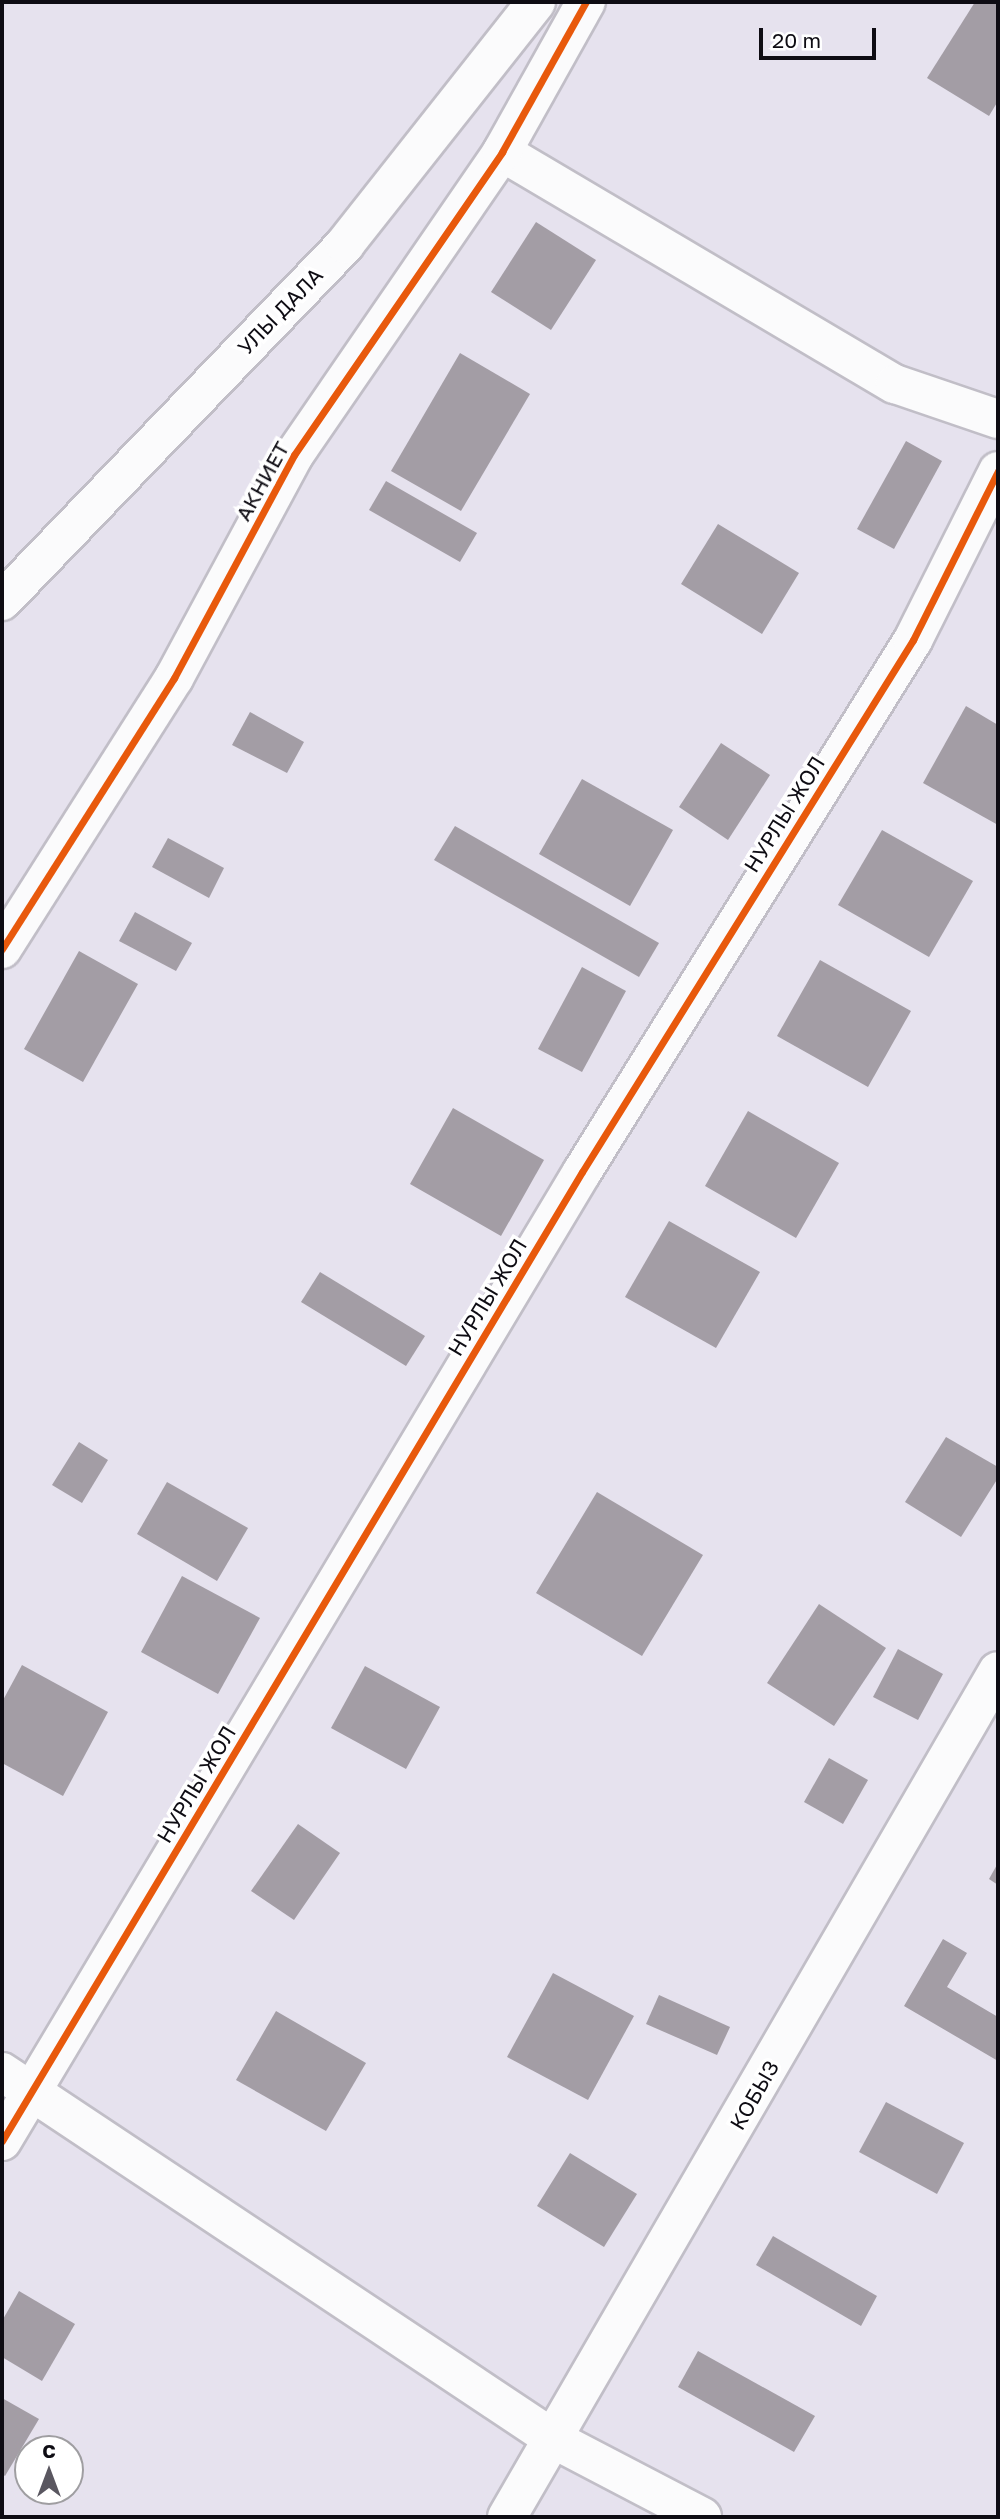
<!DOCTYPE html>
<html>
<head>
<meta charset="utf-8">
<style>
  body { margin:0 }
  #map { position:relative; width:1000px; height:2519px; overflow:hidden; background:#e6e2ee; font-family:"Golos Text",sans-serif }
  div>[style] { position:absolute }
  .building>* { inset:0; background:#a39da5 }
  .roads { filter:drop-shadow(2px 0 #c1bec7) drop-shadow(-2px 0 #c1bec7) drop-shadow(0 2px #c1bec7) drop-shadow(0 -2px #c1bec7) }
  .minor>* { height:38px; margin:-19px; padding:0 19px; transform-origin:19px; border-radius:19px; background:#fbfbfc }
  .cycleway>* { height:7px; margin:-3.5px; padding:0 3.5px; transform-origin:3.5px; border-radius:3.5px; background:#e8590c }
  span { translate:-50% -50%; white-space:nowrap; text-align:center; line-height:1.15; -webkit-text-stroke:7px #fff; paint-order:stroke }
  .street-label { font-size:21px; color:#0e0c13 }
  .frame { position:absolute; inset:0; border:4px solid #0e0c13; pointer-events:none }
  .north { position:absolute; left:14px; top:2435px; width:70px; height:70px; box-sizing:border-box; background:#fff; border:2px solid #9f9ea1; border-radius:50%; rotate:0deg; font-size:19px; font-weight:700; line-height:28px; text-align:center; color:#0e0c13 }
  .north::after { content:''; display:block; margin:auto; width:24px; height:32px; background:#5a5760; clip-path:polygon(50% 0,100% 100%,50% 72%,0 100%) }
  .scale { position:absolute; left:759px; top:28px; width:117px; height:32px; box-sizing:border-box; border:4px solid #0e0c13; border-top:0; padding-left:9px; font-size:21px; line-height:24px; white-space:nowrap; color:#0e0c13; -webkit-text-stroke:5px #fff; paint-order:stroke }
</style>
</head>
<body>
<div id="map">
  <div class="building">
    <i style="clip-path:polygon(975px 2px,998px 2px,998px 101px,989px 116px,927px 78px)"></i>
    <i style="clip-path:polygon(536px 222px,596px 260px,551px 330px,491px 292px)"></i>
    <i style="clip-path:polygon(460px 353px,530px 394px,461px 511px,391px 471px)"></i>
    <i style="clip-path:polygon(906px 441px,942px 461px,894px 549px,857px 529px)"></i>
    <i style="clip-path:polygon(386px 481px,477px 533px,460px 562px,369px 510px)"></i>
    <i style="clip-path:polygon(718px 524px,799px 573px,762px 634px,681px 584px)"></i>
    <i style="clip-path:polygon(966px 706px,998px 725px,998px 825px,923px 783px)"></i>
    <i style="clip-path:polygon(250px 712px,304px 742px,287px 773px,232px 745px)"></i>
    <i style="clip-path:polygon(721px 743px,770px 775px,728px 840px,679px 807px)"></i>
    <i style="clip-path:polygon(582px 779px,673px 830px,630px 906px,539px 854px)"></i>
    <i style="clip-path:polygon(455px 826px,659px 943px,639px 977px,434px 860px)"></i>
    <i style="clip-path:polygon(882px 830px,973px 881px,929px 957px,838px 905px)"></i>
    <i style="clip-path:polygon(168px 838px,224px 868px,209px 898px,152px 867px)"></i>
    <i style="clip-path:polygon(135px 912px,192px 943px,176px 971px,119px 941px)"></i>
    <i style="clip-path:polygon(79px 951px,138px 984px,83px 1082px,24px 1049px)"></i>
    <i style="clip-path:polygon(820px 960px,911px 1011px,868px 1087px,777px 1036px)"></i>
    <i style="clip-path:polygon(582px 967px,626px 991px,582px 1072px,538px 1049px)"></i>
    <i style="clip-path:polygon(453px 1108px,544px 1160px,501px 1236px,410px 1184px)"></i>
    <i style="clip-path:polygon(748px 1111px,839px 1163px,796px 1238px,705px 1186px)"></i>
    <i style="clip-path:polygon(669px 1221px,760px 1272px,716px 1348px,625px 1297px)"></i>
    <i style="clip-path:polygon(320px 1272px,425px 1336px,406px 1366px,301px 1302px)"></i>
    <i style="clip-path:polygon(946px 1437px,998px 1467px,998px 1478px,961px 1537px,905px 1502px)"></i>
    <i style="clip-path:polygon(79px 1442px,108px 1460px,82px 1503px,52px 1485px)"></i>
    <i style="clip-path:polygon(167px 1482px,248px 1528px,217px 1581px,137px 1534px)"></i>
    <i style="clip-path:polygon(597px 1492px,703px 1555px,642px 1656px,536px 1593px)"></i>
    <i style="clip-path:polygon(182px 1576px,260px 1618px,218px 1694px,141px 1652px)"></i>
    <i style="clip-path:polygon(819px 1604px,886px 1648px,834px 1726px,767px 1683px)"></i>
    <i style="clip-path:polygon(898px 1649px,943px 1674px,918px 1720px,873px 1697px)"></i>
    <i style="clip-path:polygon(22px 1665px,108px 1712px,63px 1796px,2px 1763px,2px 1702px)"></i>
    <i style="clip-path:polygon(365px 1666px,440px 1707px,406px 1769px,331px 1728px)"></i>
    <i style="clip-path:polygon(829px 1758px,868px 1780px,843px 1824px,804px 1802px)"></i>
    <i style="clip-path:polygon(298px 1824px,340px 1853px,294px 1920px,251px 1891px)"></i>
    <i style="clip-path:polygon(998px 1863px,998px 1885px,989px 1879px)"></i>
    <i style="clip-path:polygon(943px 1939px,967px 1953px,947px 1987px,998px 2017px,998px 2061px,904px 2006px)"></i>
    <i style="clip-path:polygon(553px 1973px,634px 2016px,588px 2100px,507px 2057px)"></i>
    <i style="clip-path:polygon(659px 1995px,730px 2027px,717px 2055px,646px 2024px)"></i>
    <i style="clip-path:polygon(276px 2011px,366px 2063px,326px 2131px,236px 2080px)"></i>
    <i style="clip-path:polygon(886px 2102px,964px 2143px,937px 2194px,859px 2152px)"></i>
    <i style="clip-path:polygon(570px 2153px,637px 2194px,604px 2247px,537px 2206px)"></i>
    <i style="clip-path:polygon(773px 2236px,877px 2296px,861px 2326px,756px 2265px)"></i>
    <i style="clip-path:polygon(19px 2291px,75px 2324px,42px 2381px,2px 2357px,2px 2321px)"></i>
    <i style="clip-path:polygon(698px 2351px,815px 2416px,794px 2452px,678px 2387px)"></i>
    <i style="clip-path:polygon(2px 2398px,39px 2419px,5px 2476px,2px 2474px)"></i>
  </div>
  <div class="roads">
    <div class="minor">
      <i style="left:502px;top:152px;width:456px;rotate:30.6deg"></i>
      <i style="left:895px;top:384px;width:109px;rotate:18.8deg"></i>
      <i style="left:2px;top:601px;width:495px;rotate:-46.1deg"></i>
      <i style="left:345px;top:244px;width:308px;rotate:-51.7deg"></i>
      <i style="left:2px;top:949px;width:321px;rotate:-57.6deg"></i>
      <i style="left:174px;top:678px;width:253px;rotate:-61.7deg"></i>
      <i style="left:294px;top:455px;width:368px;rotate:-55.5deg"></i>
      <i style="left:502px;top:152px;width:172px;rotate:-60.8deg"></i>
      <i style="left:2px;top:2072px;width:664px;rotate:33.64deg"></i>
      <i style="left:555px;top:2440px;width:166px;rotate:27.6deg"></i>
      <i style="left:2px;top:2141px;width:1129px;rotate:-59.1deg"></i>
      <i style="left:582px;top:1172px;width:627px;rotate:-58.11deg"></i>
      <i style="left:913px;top:640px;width:189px;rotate:-63.3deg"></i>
      <i style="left:507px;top:2517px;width:978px;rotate:-59.87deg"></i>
    </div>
  </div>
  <div class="cycleway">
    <i style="left:2px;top:949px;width:321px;rotate:-57.6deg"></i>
    <i style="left:174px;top:678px;width:253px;rotate:-61.7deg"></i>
    <i style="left:294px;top:455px;width:368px;rotate:-55.5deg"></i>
    <i style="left:502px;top:152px;width:172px;rotate:-60.8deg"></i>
    <i style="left:2px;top:2141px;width:1129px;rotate:-59.1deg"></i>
    <i style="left:582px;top:1172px;width:627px;rotate:-58.11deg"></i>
    <i style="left:913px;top:640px;width:189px;rotate:-63.3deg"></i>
  </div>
  <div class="street-label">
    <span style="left:280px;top:311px;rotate:-46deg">УЛЫ ДАЛА</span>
    <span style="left:262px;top:481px;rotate:-61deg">АКНИЕТ</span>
    <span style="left:784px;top:814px;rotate:-58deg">НУРЛЫ ЖОЛ</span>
    <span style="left:487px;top:1297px;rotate:-59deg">НУРЛЫ ЖОЛ</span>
    <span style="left:196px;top:1784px;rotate:-59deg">НУРЛЫ ЖОЛ</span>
    <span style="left:754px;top:2095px;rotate:-60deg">КОБЫЗ</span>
  </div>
  <div class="frame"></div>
  <div class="north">С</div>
  <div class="scale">20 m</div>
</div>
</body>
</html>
